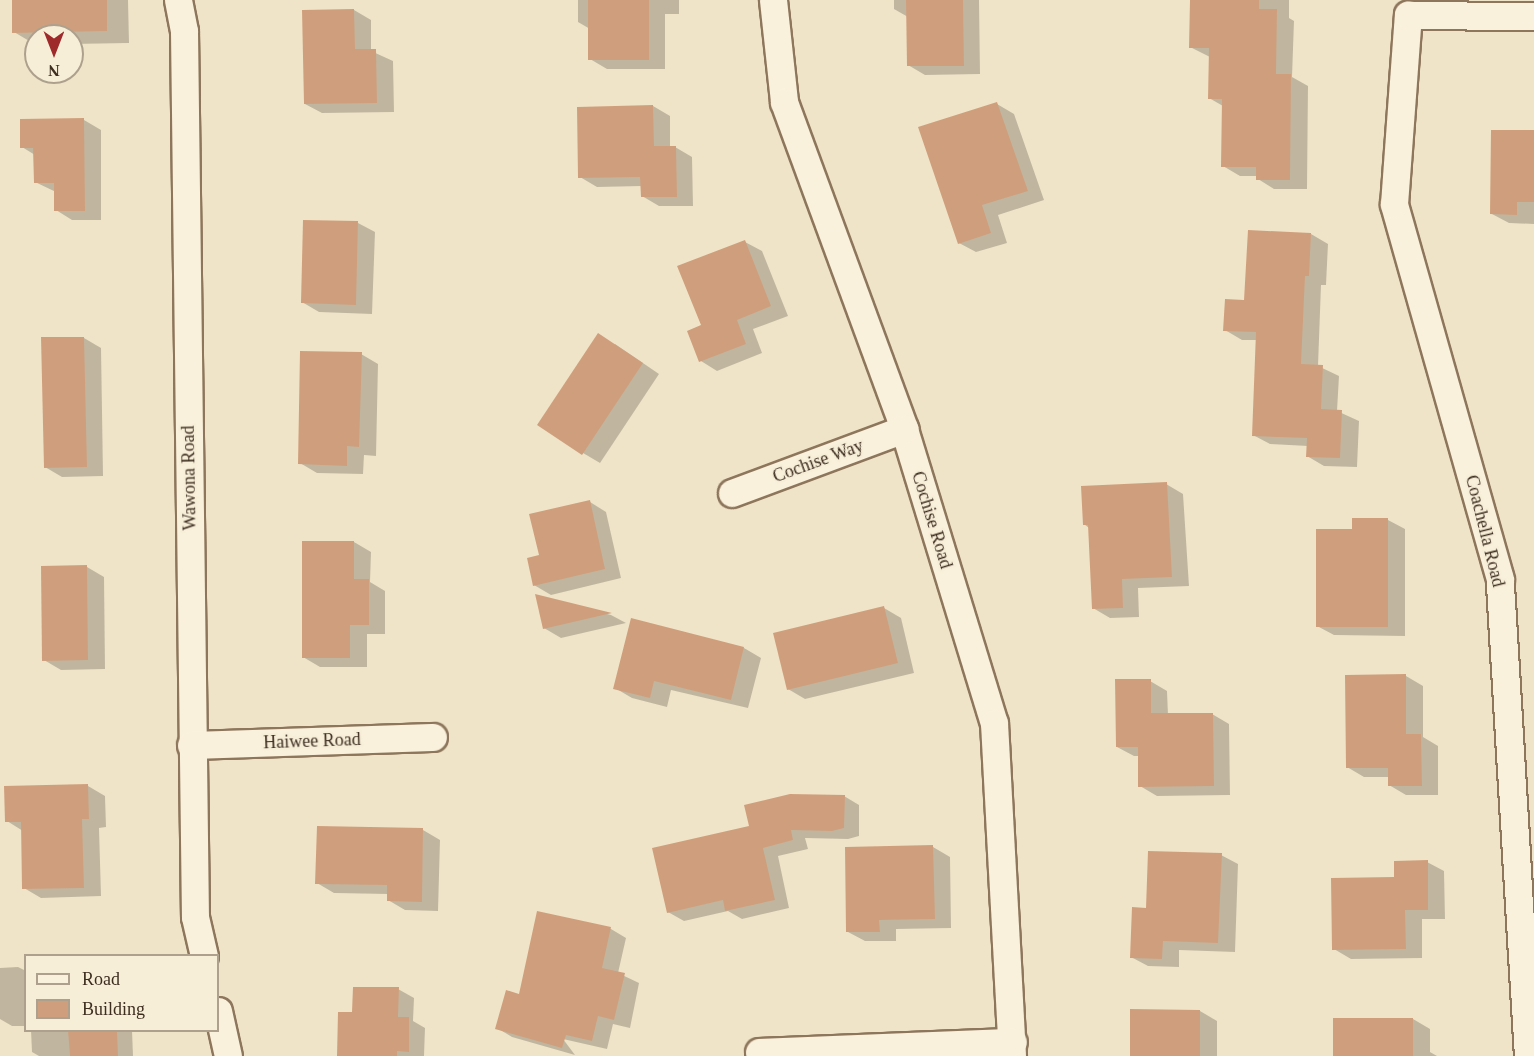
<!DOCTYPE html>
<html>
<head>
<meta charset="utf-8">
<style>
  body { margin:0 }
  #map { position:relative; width:1534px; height:1056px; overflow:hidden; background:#f0e4c8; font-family:"Times New Roman",serif }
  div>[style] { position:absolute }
  .shadow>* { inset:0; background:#0003 }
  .building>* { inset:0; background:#cf9f7d }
  .roads { filter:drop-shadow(2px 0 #8d765c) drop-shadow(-2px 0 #8d765c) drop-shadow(0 2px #8d765c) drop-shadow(0 -2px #8d765c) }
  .minor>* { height:27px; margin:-13.5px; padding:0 13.5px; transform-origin:13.5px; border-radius:13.5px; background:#faf1dc }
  span { translate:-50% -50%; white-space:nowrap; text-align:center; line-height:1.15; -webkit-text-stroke:4.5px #f7eed8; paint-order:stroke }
  .street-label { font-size:18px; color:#3d2e20 }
  .legend { position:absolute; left:24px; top:954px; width:195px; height:78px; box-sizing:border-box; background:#f7eed8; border:2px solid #ada18e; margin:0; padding:8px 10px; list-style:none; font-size:18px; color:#3d2e20 }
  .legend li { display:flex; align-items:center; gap:12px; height:30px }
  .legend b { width:30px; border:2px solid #ada18e }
  .north { position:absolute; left:24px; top:24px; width:60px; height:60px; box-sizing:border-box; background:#f7eed8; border:2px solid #ada18e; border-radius:50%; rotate:180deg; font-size:16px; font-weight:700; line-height:24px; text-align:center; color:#3d2e20 }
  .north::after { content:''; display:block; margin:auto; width:21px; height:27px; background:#9e2a2b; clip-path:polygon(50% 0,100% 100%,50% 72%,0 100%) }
</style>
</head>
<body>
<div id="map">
  <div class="shadow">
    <i style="clip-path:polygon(13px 0,128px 0,129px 43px,72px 44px,72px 36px,36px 36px,36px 45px,14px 32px)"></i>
    <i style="clip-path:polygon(578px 0,679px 0,679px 14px,665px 14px,665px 69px,607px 69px,590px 59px,590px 29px,578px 22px)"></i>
    <i style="clip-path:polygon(894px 0,979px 0,980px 74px,925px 75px,908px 65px,908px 17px,894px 9px)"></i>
    <i style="clip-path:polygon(1191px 0,1289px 0,1289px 18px,1294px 21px,1292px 77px,1308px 86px,1307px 189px,1274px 189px,1258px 179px,1258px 176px,1240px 176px,1223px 166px,1223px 106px,1209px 98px,1210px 57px,1190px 47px)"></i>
    <i style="clip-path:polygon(354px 10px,371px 20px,371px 51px,393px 61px,394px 112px,322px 113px,305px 104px)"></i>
    <i style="clip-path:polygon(997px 104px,1014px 114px,1044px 200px,998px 215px,1007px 243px,976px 252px,959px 243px)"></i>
    <i style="clip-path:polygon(653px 106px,670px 116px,670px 148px,675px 147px,692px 157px,693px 206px,659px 206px,642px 196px,642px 186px,597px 187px,580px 177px)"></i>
    <i style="clip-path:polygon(84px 120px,101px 130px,101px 220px,72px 220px,56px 210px,56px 192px,35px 182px,35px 155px,22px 147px)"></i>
    <i style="clip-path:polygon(1534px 132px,1534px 224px,1509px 223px,1492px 214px)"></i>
    <i style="clip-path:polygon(358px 223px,375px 232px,372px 314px,319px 312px,302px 302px)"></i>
    <i style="clip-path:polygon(1311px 234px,1328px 244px,1326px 285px,1321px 285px,1318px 366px,1339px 376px,1337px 411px,1359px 421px,1357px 467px,1324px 466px,1307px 456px,1308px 446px,1270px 444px,1253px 435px,1257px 340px,1242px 340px,1225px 330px,1245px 302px)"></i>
    <i style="clip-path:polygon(745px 242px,762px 251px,788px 316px,753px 329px,762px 353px,717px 371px,701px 361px,703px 326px)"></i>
    <i style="clip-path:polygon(84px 338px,101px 348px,103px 476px,62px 477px,45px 467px)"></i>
    <i style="clip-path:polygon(615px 344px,659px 374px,600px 463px,583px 453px)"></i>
    <i style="clip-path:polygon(361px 354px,378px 364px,376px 456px,364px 455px,363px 474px,317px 473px,300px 463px)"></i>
    <i style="clip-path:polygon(1166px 484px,1183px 494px,1189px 586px,1138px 588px,1139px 617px,1110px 618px,1093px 608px,1089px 528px,1084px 524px)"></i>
    <i style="clip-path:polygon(590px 502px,606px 512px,621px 578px,551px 595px,534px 585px,540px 557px)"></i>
    <i style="clip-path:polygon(1353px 519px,1388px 520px,1405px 529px,1405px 636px,1334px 635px,1317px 626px,1353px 530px)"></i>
    <i style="clip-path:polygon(354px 542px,371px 552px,370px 582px,385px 591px,385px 634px,367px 634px,367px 667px,320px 667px,303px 657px)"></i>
    <i style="clip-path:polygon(87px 567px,104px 577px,105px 669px,61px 670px,44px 660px)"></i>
    <i style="clip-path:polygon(537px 596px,611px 615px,626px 623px,561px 638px,544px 628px)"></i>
    <i style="clip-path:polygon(884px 608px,901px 618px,914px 673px,805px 699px,788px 689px)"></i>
    <i style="clip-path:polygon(632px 620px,744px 648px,761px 658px,748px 708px,671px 690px,667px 707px,632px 698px,615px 688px)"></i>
    <i style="clip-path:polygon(1406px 676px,1423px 686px,1423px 737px,1438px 746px,1438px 795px,1406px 795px,1389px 785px,1389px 777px,1364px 777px,1347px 767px)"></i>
    <i style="clip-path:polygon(1150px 681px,1167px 691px,1168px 715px,1212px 714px,1229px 724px,1230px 795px,1157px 796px,1140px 786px,1140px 756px,1134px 756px,1117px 747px)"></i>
    <i style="clip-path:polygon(88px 786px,105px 796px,106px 827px,99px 828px,101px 896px,41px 898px,24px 888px,23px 831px,7px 821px)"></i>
    <i style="clip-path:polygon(844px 796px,859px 805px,859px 836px,848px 839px,805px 838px,808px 849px,778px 856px,789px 908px,742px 919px,728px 911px,684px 921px,668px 912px,751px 827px)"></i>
    <i style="clip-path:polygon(423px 830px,440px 840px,438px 911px,405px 910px,388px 900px,388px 894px,334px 893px,317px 883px)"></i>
    <i style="clip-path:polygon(933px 847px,950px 857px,951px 928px,896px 929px,896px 941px,865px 941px,848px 932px,846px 848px)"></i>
    <i style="clip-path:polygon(1221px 855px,1238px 864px,1235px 952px,1179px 950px,1179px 967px,1148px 966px,1131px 957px,1148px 909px)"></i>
    <i style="clip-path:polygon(1427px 862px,1444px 871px,1445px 919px,1422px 919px,1422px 958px,1351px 959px,1334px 949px,1396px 878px)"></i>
    <i style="clip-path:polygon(538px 913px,611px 929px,626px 938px,618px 973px,639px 983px,630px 1028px,613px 1024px,607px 1049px,563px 1039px,575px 1055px,512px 1037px,497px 1028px,521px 995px)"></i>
    <i style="clip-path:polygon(18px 967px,26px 971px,26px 1026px,12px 1026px,0 1019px,0 968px)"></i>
    <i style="clip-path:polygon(398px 989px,414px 998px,413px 1021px,425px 1028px,424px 1056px,339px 1056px,354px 1013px)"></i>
    <i style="clip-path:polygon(1200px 1011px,1217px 1021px,1217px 1056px,1132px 1056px)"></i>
    <i style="clip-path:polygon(1334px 1019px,1413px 1019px,1430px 1029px,1430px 1052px,1437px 1056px,1333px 1056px)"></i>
    <i style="clip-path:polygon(31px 1030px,132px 1030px,133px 1056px,39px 1056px,32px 1052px)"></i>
  </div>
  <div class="building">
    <i style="clip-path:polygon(12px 0,107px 0,107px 31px,12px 33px)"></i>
    <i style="clip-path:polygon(588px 0,649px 0,649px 60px,588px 60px)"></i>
    <i style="clip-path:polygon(906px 0,963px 0,964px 66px,907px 66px)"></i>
    <i style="clip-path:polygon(1190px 0,1259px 0,1259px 9px,1277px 9px,1276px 74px,1291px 74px,1290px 180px,1256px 180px,1256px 167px,1221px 167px,1222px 99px,1208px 99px,1209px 48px,1189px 48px)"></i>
    <i style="clip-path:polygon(354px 9px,355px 49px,376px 49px,377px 103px,304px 104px,302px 10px)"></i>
    <i style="clip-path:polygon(997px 102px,1028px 191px,982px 205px,991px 233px,958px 244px,918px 127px)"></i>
    <i style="clip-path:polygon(653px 105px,654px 146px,676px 146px,677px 197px,641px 197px,640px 177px,578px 178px,577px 107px)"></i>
    <i style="clip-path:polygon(84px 118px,85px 211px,54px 211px,54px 183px,34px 183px,33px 148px,20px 148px,20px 119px)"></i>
    <i style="clip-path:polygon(1491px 130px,1534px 130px,1534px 202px,1517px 202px,1517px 215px,1490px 214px)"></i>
    <i style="clip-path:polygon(303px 220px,358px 221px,356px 305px,301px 303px)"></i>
    <i style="clip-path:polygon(1248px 230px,1311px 233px,1309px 276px,1305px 276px,1301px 364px,1323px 365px,1321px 409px,1342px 410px,1340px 458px,1306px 457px,1307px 438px,1252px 436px,1256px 332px,1223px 331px,1225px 299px,1244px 300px)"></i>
    <i style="clip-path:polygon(745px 240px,771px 306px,737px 320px,746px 344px,699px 362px,687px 331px,701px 325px,677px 266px)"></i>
    <i style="clip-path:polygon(598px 333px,643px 363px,582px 455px,537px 425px)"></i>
    <i style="clip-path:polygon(41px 337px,84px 337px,87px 467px,44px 468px)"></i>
    <i style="clip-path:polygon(300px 351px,362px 352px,359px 447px,347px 446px,347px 466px,298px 464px)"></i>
    <i style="clip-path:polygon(1167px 482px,1172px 577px,1122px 579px,1123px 608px,1092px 609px,1088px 525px,1083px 525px,1081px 486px)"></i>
    <i style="clip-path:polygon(590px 500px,605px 569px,533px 586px,527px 558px,539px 555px,529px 514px)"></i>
    <i style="clip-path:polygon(1352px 518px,1388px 518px,1388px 627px,1316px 627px,1316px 529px,1352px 529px)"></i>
    <i style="clip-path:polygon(302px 541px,354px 541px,354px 579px,369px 579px,369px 625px,350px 625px,350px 658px,302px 658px)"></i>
    <i style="clip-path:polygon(87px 565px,88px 660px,42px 661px,41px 566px)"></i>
    <i style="clip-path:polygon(535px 594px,612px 613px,543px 629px)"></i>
    <i style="clip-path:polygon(884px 606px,898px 663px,787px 690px,773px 633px)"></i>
    <i style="clip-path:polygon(631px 618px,744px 647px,731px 700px,654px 681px,650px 698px,613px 689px)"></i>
    <i style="clip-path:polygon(1406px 674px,1406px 734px,1421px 734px,1422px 786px,1388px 786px,1388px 768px,1346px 768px,1345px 675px)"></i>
    <i style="clip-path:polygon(1115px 679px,1151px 679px,1151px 713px,1213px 713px,1214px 786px,1138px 787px,1138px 747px,1116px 747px)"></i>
    <i style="clip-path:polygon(88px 784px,89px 819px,82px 819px,84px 888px,22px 889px,21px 822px,5px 822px,4px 786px)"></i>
    <i style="clip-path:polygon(790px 794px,845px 795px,844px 828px,832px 831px,791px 830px,793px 840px,763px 848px,775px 900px,725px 911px,723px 900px,667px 913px,652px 848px,749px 826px,744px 805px)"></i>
    <i style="clip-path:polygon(317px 826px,423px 828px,422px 902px,387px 901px,387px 885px,315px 884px)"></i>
    <i style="clip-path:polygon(933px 845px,935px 919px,879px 920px,880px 932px,846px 932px,845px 847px)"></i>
    <i style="clip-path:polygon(1148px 851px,1222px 853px,1218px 943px,1163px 941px,1162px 959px,1130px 958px,1132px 907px,1146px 908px)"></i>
    <i style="clip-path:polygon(1428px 860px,1428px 910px,1405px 910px,1406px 949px,1332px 950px,1331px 878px,1394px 877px,1394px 861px)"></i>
    <i style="clip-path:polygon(537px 911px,611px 927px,602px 968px,625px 973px,614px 1020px,598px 1016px,592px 1041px,566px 1035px,562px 1048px,495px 1029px,506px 990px,519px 994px)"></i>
    <i style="clip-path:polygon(353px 987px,399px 987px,398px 1017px,409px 1017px,409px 1052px,397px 1051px,397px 1056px,337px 1056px,338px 1012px,352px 1012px)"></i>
    <i style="clip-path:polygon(1130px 1009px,1200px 1010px,1200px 1056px,1130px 1056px)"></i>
    <i style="clip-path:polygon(1333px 1018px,1413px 1018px,1413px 1056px,1333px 1056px)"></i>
    <i style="clip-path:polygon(68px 1030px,117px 1030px,118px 1056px,70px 1056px)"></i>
  </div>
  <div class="roads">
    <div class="minor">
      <i style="left:178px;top:0;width:32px;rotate:79deg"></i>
      <i style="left:184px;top:31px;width:886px;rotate:89.29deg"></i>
      <i style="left:195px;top:917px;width:40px;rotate:77deg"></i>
      <i style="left:773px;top:0;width:103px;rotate:83.8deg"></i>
      <i style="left:784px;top:102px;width:348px;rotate:69.8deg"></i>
      <i style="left:904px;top:429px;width:307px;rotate:73deg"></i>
      <i style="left:994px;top:723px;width:333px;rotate:86.9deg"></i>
      <i style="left:732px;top:493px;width:184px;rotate:-20.4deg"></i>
      <i style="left:191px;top:745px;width:242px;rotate:-1.9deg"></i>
      <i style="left:218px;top:1011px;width:46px;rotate:77.5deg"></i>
      <i style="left:759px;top:1052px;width:254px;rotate:-2.3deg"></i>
      <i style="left:1528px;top:1056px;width:478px;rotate:-93.4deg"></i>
      <i style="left:1500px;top:579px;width:390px;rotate:-105.8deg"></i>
      <i style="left:1394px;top:204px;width:190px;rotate:-85.8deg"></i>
      <i style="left:1408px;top:15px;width:126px;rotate:0.5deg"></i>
    </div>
  </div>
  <div class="street-label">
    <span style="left:818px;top:461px;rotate:-20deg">Cochise Way</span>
    <span style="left:189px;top:478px;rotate:-91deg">Wawona Road</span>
    <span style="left:932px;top:520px;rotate:73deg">Cochise Road</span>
    <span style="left:1485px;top:531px;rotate:76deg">Coachella Road</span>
    <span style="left:312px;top:741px;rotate:-2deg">Haiwee Road</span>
  </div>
  <ul class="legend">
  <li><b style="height:8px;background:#faf1dc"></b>Road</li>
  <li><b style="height:16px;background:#cf9f7d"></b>Building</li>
  </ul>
  <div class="north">N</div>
</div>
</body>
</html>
